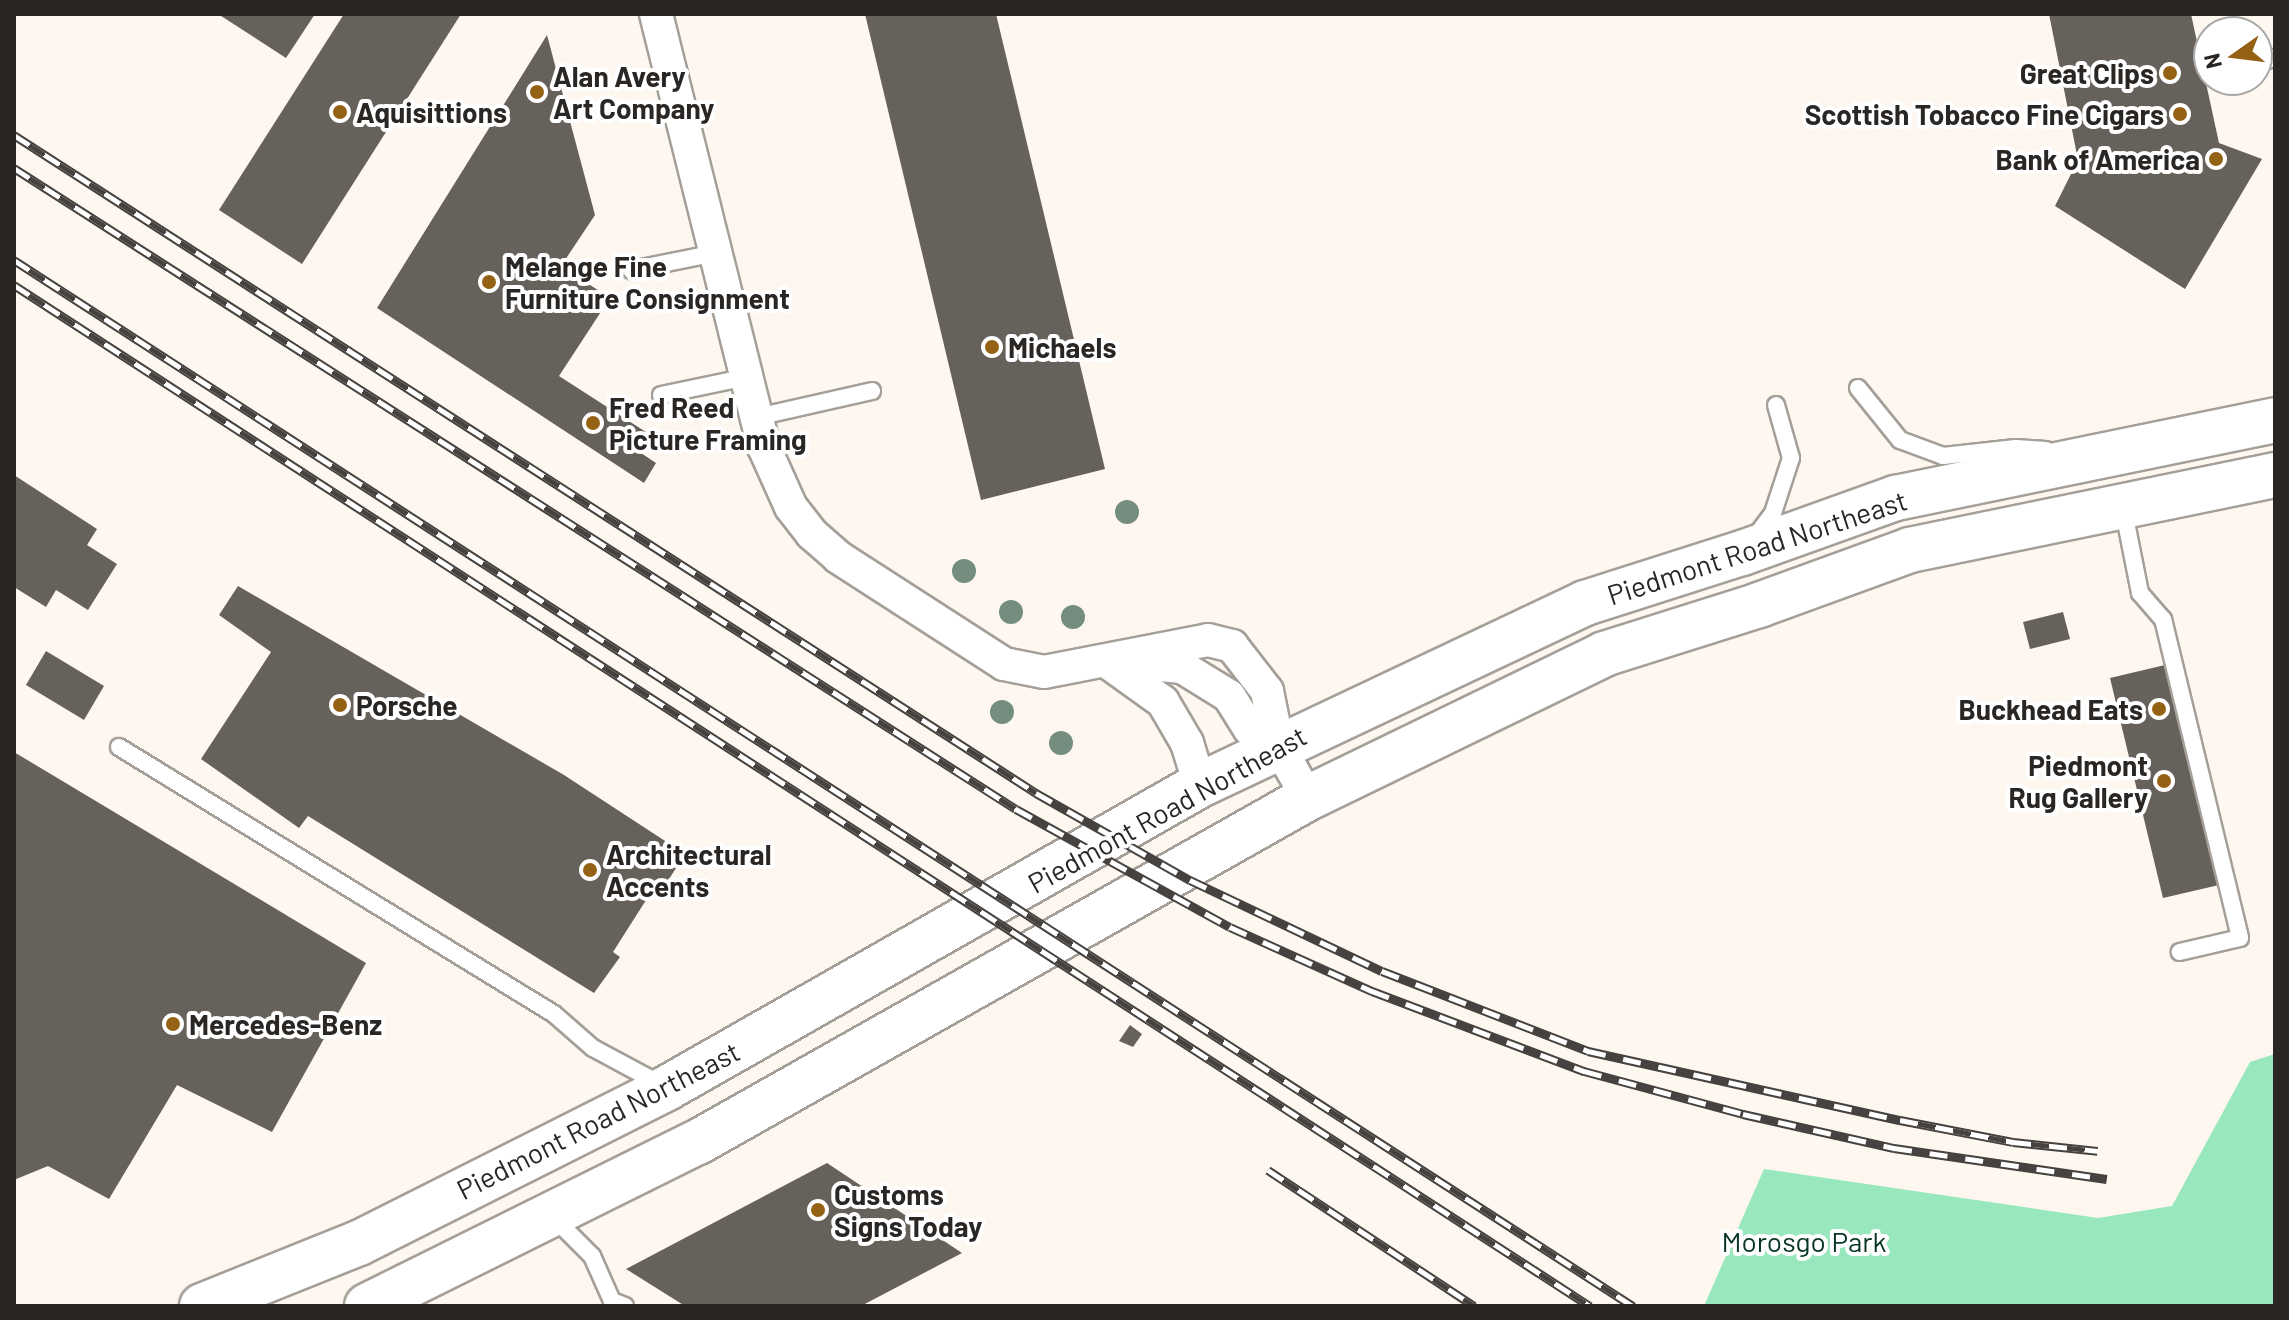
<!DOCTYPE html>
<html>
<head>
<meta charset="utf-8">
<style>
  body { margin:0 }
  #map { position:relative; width:2289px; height:1320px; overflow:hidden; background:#fdf7f0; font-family:Barlow,sans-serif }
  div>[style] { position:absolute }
  .green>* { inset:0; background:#99e8bd }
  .building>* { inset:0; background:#67615c }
  .roads { filter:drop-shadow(2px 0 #a49f98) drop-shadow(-2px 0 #a49f98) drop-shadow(0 2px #a49f98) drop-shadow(0 -2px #a49f98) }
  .service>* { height:16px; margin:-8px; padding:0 8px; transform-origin:8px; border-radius:8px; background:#fff }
  .minor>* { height:32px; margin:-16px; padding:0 16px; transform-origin:16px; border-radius:16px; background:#fff }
  .secondary>* { height:44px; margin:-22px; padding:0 22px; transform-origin:22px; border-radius:22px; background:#fff }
  .rail>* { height:9px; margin-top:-4.5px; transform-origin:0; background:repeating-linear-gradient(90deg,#fff 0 18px,#45423f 0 36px); box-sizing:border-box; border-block:2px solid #45423f }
  .trees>* { width:24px; height:24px; margin:-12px; border-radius:50%; background:#758d7f }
  .dots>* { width:22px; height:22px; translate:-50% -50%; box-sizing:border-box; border:4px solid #fff; border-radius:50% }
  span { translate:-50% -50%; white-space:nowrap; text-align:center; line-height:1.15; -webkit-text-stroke:8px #fff; paint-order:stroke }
  .poi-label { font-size:28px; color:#292624; font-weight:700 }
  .right { translate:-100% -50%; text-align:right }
  .left { translate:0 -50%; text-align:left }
  .street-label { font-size:28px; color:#292624 }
  .park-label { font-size:28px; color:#063622 }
  .frame { position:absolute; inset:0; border:16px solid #292624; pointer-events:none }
  .north { position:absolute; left:2193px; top:16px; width:80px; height:80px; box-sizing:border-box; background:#fff; border:2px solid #a9a8a7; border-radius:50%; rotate:256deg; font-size:22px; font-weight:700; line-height:32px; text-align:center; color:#292624 }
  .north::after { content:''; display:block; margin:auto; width:28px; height:36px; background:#956215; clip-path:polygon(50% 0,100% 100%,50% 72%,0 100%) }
</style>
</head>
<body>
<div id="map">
  <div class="green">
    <i style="clip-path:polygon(2275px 1054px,2275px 1306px,1704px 1306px,1764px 1169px,2098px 1218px,2172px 1206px,2250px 1062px)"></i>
  </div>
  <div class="building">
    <i style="clip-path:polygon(218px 14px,315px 14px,286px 58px)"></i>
    <i style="clip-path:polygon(344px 14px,461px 14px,302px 264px,219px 210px)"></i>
    <i style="clip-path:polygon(865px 14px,996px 14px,1105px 469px,981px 500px)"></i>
    <i style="clip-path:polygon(2049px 14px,2191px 14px,2219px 143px,2262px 159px,2185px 289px,2055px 206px,2078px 160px)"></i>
    <i style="clip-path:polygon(547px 35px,595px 215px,561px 266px,610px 298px,559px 376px,649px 434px,638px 451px,656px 463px,644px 483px,377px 308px)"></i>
    <i style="clip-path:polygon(14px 475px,97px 529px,87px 545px,117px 564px,88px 610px,56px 590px,46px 607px,14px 587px)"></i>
    <i style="clip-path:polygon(238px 586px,564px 775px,685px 854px,662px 890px,655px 886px,613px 952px,620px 957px,594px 993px,308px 816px,299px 828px,201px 759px,271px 652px,219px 615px)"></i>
    <i style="clip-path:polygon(2063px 612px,2070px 639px,2030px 649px,2023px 622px)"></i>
    <i style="clip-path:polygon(46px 651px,104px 686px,84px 720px,26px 685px)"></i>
    <i style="clip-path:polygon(2165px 665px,2219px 885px,2163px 898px,2110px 678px)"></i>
    <i style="clip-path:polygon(14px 752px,366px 963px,272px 1132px,177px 1085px,109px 1199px,48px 1166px,14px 1180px)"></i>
    <i style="clip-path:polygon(1130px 1025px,1142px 1034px,1133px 1047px,1119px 1041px)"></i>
    <i style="clip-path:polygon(827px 1163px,962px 1253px,861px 1306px,685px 1306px,626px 1269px)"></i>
  </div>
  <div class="roads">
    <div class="service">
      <i style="left:2257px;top:63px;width:19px;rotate:-16deg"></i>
      <i style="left:631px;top:270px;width:87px;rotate:-11.3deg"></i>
      <i style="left:1858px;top:388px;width:67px;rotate:51.1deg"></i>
      <i style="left:1900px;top:440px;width:46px;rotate:20.4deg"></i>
      <i style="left:1943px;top:456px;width:73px;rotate:-6.3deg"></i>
      <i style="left:2016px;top:448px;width:30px;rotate:4deg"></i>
      <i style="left:661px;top:395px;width:88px;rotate:-11.8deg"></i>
      <i style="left:757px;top:417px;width:118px;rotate:-12.7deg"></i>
      <i style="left:2123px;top:507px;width:88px;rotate:78.8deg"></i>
      <i style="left:2140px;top:593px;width:35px;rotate:49deg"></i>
      <i style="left:2163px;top:619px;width:328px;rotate:76.4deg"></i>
      <i style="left:2240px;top:938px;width:62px;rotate:166.9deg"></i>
      <i style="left:1755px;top:537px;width:30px;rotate:-53deg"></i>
      <i style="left:1773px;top:513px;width:58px;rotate:-71.9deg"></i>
      <i style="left:1791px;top:458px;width:55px;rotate:-105.8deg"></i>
      <i style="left:119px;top:747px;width:510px;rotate:31.54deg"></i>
      <i style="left:554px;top:1014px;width:52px;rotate:41.1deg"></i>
      <i style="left:593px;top:1048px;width:78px;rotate:28.2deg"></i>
      <i style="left:552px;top:1216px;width:57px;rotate:45deg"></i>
      <i style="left:592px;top:1256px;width:49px;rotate:66deg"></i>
      <i style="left:612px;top:1301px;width:14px;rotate:21deg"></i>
    </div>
    <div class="minor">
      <i style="left:656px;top:14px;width:446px;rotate:76deg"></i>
      <i style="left:764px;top:447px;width:66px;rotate:65.8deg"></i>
      <i style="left:791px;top:507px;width:34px;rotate:52deg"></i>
      <i style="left:812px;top:534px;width:35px;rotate:41deg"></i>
      <i style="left:838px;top:557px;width:197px;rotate:32.8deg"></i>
      <i style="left:1004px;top:664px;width:41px;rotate:11.3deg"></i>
      <i style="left:1044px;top:672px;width:167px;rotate:-11deg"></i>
      <i style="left:1208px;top:640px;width:25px;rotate:14deg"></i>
      <i style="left:1232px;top:646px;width:57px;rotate:52.1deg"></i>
      <i style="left:1267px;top:691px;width:55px;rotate:78.5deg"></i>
      <i style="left:1278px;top:745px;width:61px;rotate:60.5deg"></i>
      <i style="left:1106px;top:661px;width:70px;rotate:35.7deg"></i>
      <i style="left:1163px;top:702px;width:48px;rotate:59.7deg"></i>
      <i style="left:1187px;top:743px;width:44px;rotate:72.8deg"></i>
      <i style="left:1139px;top:663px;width:43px;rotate:5.3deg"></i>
      <i style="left:1182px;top:667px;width:55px;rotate:31.7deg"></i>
      <i style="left:1229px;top:696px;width:39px;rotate:58deg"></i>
      <i style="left:1250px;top:729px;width:32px;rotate:30deg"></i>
    </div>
    <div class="secondary">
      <i style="left:202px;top:1306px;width:169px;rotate:-21.9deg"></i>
      <i style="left:359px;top:1243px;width:345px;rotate:-26.7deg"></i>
      <i style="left:667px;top:1088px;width:613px;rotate:-29.62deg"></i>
      <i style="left:1200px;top:785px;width:426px;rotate:-25.3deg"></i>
      <i style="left:1585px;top:603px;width:165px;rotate:-17.7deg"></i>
      <i style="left:1742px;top:553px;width:164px;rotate:-19.7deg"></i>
      <i style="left:1896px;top:498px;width:387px;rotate:-11.6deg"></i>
      <i style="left:367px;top:1306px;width:369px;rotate:-26.4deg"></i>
      <i style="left:698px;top:1142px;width:700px;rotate:-29.42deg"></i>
      <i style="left:1308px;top:798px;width:329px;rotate:-25.9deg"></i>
      <i style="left:1604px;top:654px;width:163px;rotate:-17.5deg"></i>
      <i style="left:1759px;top:605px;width:161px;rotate:-20deg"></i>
      <i style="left:1910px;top:550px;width:373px;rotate:-11.6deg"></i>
    </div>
  </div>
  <div class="rail">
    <i style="left:14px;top:135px;width:1216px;rotate:32.77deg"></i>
    <i style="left:1036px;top:793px;width:177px;rotate:29.5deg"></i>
    <i style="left:1190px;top:880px;width:212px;rotate:25.4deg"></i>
    <i style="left:1382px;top:971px;width:221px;rotate:21.2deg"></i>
    <i style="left:1588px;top:1051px;width:320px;rotate:12.5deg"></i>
    <i style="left:1900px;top:1120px;width:115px;rotate:11deg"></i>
    <i style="left:2013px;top:1142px;width:85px;rotate:6deg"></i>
    <i style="left:14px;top:168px;width:1189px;rotate:32.61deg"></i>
    <i style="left:1016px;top:809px;width:244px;rotate:28.9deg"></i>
    <i style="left:1230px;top:927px;width:156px;rotate:24.3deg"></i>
    <i style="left:1372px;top:991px;width:227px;rotate:20.7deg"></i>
    <i style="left:1584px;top:1071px;width:165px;rotate:15.1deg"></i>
    <i style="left:1743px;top:1114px;width:155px;rotate:12.7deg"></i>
    <i style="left:1894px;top:1148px;width:215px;rotate:8.3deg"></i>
    <i style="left:14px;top:260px;width:1928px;rotate:32.87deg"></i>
    <i style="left:14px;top:285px;width:1878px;rotate:32.94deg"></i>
    <i style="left:1268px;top:1170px;width:247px;rotate:33.4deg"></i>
  </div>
  <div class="trees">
    <i style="left:1127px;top:512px"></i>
    <i style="left:964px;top:571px"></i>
    <i style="left:1011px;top:612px"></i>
    <i style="left:1073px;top:617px"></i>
    <i style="left:1002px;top:712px"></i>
    <i style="left:1061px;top:743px"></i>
  </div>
  <div class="dots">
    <i style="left:2170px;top:73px;background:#956215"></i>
    <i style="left:537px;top:92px;background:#956215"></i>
    <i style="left:340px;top:112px;background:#956215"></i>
    <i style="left:2180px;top:114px;background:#956215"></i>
    <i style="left:2216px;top:159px;background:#956215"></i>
    <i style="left:489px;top:282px;background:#956215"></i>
    <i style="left:992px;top:347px;background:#956215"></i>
    <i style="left:593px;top:423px;background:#956215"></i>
    <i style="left:340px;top:705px;background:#956215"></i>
    <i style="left:2159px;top:709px;background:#956215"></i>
    <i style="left:2164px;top:781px;background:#956215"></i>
    <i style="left:590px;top:870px;background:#956215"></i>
    <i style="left:173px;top:1024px;background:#956215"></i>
    <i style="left:818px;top:1210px;background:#956215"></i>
  </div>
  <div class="poi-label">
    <span class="right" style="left:2154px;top:73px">Great Clips</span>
    <span class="left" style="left:553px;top:92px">Alan Avery<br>Art Company</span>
    <span class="left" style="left:356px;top:112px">Aquisittions</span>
    <span class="right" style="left:2164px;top:114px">Scottish Tobacco Fine Cigars</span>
    <span class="right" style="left:2200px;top:159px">Bank of America</span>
    <span class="left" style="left:505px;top:282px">Melange Fine<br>Furniture Consignment</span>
    <span class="left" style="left:1008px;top:347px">Michaels</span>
    <span class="left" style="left:609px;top:423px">Fred Reed<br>Picture Framing</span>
    <span class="left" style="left:356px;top:705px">Porsche</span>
    <span class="right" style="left:2143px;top:709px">Buckhead Eats</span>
    <span class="right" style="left:2148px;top:781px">Piedmont<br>Rug Gallery</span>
    <span class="left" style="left:606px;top:870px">Architectural<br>Accents</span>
    <span class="left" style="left:189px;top:1024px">Mercedes-Benz</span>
    <span class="left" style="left:834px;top:1210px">Customs<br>Signs Today</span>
  </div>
  <div class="street-label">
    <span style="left:1757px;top:547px;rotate:-18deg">Piedmont Road Northeast</span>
    <span style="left:1167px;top:809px;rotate:-29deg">Piedmont Road Northeast</span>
    <span style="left:598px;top:1120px;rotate:-27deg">Piedmont Road Northeast</span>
  </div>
  <div class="park-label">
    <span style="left:1804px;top:1241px">Morosgo Park</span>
  </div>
  <div class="frame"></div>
  <div class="north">N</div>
</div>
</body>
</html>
